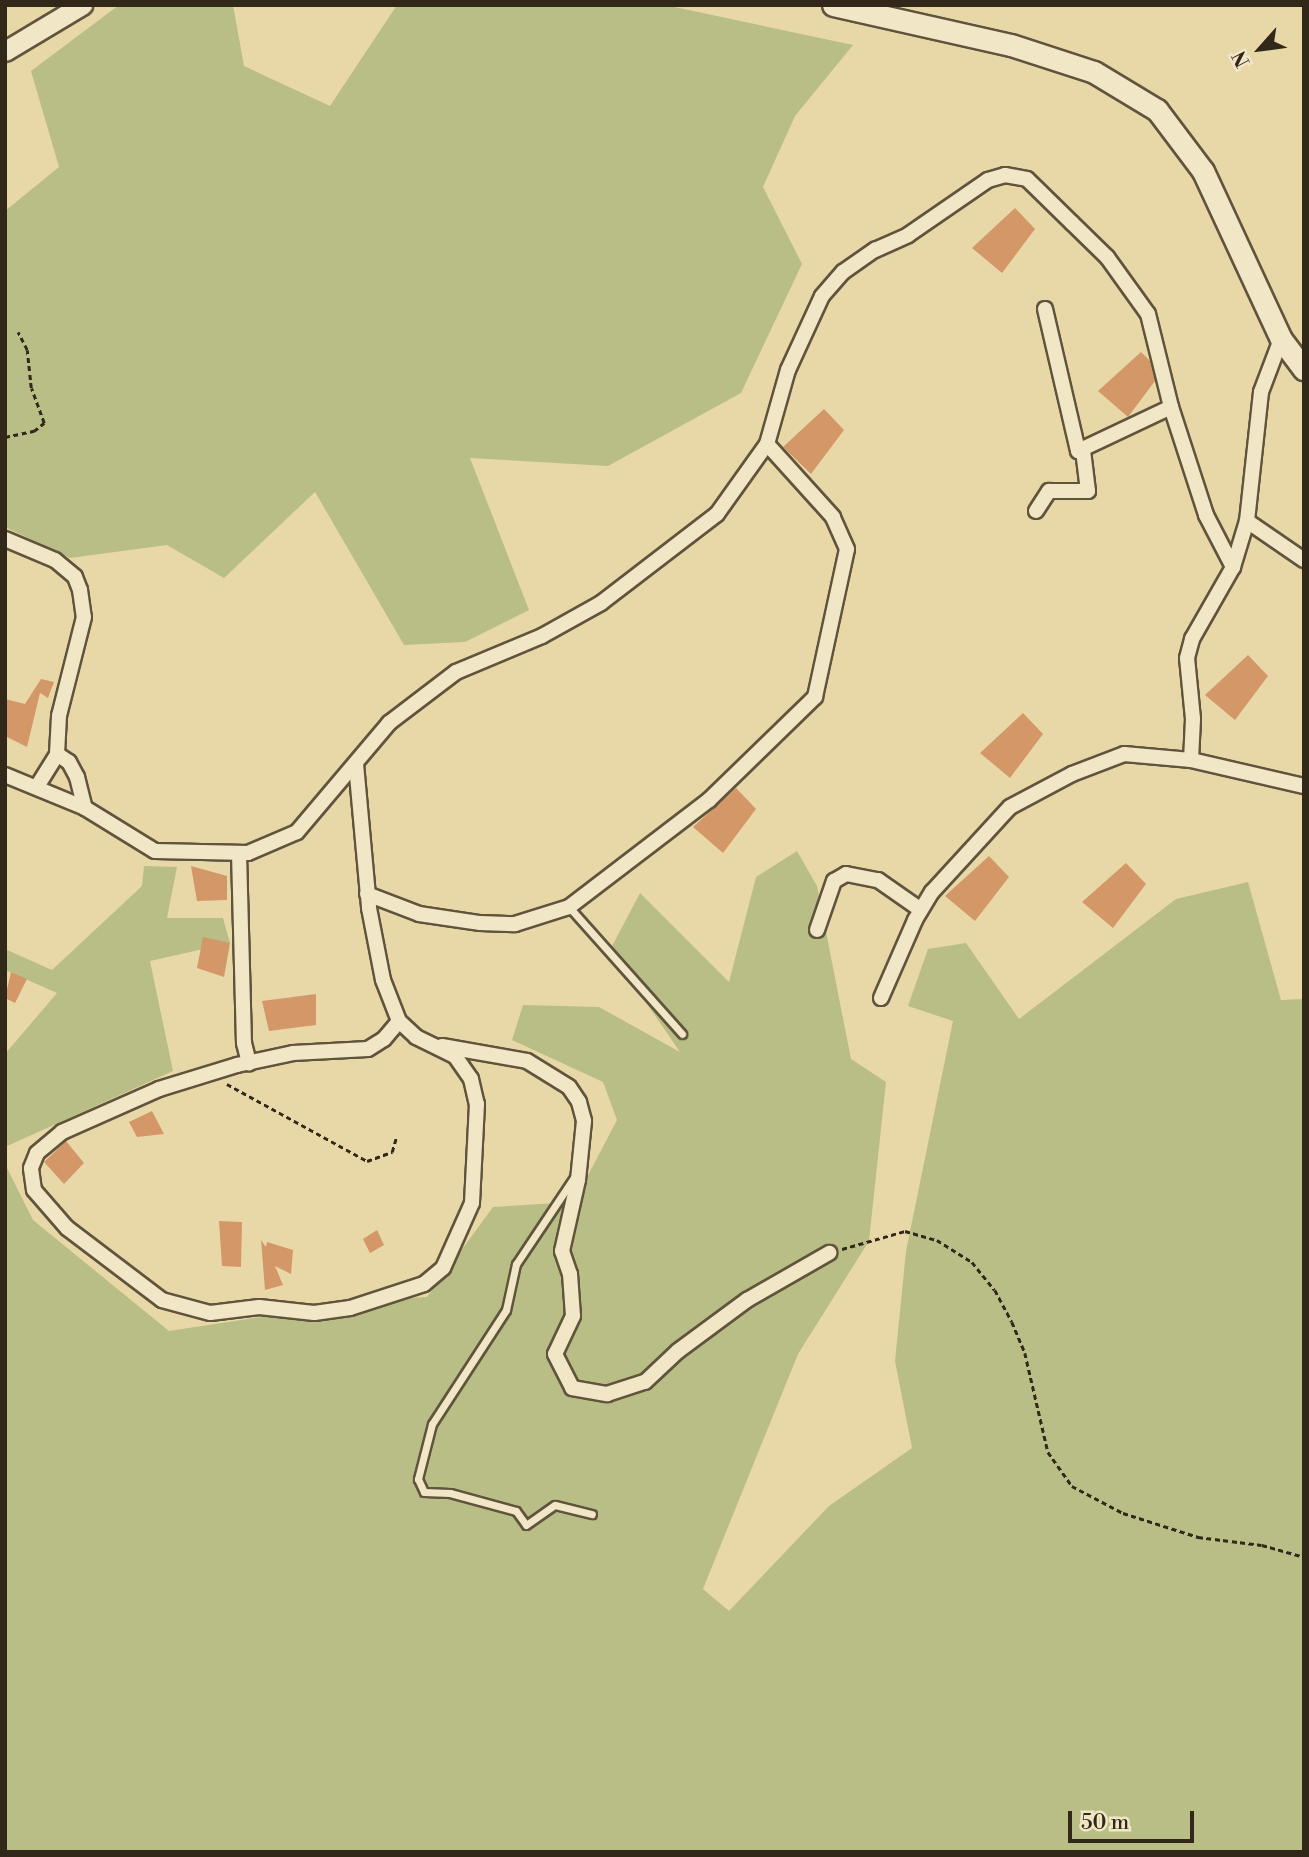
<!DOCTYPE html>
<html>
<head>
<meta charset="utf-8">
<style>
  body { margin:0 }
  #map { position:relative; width:1309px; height:1857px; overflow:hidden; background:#e9d8a7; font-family:"Libre Bodoni",serif }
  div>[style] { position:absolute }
  .green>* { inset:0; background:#b8be86 }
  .building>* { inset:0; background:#d39768 }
  .path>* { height:2.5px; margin-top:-1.25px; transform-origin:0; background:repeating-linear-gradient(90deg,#32281a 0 5px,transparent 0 8.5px) }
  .roads { filter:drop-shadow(2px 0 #60543d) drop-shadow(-2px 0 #60543d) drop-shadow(0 2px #60543d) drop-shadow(0 -2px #60543d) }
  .service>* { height:7px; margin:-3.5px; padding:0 3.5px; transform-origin:3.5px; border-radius:3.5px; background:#f1e6c6 }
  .minor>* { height:14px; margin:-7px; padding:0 7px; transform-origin:7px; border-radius:7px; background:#f1e6c6 }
  .tertiary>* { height:19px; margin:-9.5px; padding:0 9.5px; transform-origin:9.5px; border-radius:9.5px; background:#f1e6c6 }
  .secondary>* { height:21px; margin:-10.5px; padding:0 10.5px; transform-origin:10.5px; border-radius:10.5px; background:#f1e6c6 }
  span { translate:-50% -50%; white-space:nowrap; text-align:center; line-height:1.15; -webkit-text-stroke:6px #f1e6c6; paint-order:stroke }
  .frame { position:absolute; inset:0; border:7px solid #32281a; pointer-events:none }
  .north { position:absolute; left:1225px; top:14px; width:70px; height:70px; -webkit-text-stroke:5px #f1e6c6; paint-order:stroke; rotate:242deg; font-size:19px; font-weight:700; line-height:28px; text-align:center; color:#32281a }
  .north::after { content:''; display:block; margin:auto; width:24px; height:32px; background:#32281a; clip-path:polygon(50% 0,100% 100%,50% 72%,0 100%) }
  .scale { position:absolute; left:1068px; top:1811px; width:126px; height:32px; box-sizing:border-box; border:4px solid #32281a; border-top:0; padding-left:9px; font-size:21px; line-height:24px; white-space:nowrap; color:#32281a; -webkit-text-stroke:5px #f1e6c6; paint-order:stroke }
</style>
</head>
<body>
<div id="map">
  <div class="green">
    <i style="clip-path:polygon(119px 5px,233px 5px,244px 66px,330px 106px,397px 5px,665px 5px,853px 45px,795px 116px,763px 187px,802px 264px,741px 393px,608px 466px,470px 458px,529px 610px,465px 642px,404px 645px,315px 492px,224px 578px,167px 545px,70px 558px,5px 527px,5px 211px,59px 167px,31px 71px)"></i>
    <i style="clip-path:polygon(797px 851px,817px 886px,851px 1059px,886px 1082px,869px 1241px,798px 1354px,703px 1589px,729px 1611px,829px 1506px,912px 1448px,895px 1361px,906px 1251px,953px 1021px,908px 1006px,928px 949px,966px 943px,1019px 1019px,1176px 899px,1248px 882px,1281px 1000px,1304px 999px,1304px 1852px,5px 1852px,5px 1164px,33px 1220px,169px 1331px,372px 1300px,427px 1297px,493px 1207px,574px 1202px,617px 1120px,603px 1082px,512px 1040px,523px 1005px,599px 1007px,680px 1052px,610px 950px,640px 893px,729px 982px,756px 877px)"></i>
    <i style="clip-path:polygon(144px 866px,177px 867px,167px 918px,223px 918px,230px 943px,150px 961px,173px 1071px,5px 1147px,5px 1054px,57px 993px,5px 970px,5px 949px,52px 970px,142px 886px)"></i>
  </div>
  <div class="building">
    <i style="clip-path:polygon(1015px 208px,1035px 229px,1002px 273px,972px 248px)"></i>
    <i style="clip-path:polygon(1141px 352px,1150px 361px,1155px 381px,1128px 417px,1098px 391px)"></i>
    <i style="clip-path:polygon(824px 409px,844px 430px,811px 474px,783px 447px)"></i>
    <i style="clip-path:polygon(1248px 655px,1268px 676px,1235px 720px,1205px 695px)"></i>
    <i style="clip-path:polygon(41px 679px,54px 682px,48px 698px,40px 693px,27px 747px,5px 736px,5px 699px,25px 704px)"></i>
    <i style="clip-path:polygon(1023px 713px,1043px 734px,1010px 778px,980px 753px)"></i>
    <i style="clip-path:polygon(736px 788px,756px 809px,723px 853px,693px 827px)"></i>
    <i style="clip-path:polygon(989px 856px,1009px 877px,975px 921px,945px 896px)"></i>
    <i style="clip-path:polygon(1126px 863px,1146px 884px,1113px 928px,1082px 902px)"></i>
    <i style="clip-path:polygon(191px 866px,227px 876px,227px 900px,197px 901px)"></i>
    <i style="clip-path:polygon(203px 937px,230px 943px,224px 977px,197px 968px)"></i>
    <i style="clip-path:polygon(11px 972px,27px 979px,15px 1003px,5px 998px)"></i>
    <i style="clip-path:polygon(316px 994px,316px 1025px,269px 1031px,262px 1001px)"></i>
    <i style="clip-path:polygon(152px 1111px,164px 1134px,137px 1137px,129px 1122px)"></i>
    <i style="clip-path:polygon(66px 1141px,84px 1163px,64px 1184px,44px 1162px)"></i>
    <i style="clip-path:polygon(219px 1221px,242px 1222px,241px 1267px,222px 1266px)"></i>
    <i style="clip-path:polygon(377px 1230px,384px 1245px,370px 1253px,363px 1239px)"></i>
    <i style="clip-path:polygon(261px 1240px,266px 1247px,267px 1242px,293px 1250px,291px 1274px,275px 1266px,283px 1285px,265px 1290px)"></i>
  </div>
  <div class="path">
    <i style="left:5px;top:437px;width:30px;rotate:-12deg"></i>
    <i style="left:34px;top:431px;width:13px;rotate:-39deg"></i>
    <i style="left:44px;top:423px;width:37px;rotate:-110deg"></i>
    <i style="left:31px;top:388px;width:38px;rotate:-96deg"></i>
    <i style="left:27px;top:350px;width:20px;rotate:-117deg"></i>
    <i style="left:227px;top:1084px;width:160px;rotate:28.8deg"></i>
    <i style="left:367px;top:1161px;width:27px;rotate:-20deg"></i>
    <i style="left:392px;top:1152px;width:15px;rotate:-74deg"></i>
    <i style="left:842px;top:1249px;width:66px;rotate:-15.9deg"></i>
    <i style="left:905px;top:1231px;width:33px;rotate:16deg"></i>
    <i style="left:937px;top:1240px;width:41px;rotate:32.2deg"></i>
    <i style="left:972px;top:1262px;width:36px;rotate:51deg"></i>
    <i style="left:995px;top:1290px;width:36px;rotate:62deg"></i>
    <i style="left:1012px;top:1322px;width:34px;rotate:67deg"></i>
    <i style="left:1025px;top:1353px;width:102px;rotate:76.9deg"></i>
    <i style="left:1048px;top:1452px;width:42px;rotate:54.8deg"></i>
    <i style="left:1072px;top:1486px;width:58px;rotate:27.9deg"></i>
    <i style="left:1123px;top:1513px;width:79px;rotate:17.7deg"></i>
    <i style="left:1198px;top:1537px;width:64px;rotate:7.1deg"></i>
    <i style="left:1262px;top:1545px;width:44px;rotate:15.9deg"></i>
  </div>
  <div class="roads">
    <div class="service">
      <i style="left:569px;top:907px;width:170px;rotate:48.3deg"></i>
      <i style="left:575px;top:1176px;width:106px;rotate:123.8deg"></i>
      <i style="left:516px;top:1264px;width:47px;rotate:102.3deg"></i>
      <i style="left:506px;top:1310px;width:136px;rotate:123deg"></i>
      <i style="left:432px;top:1424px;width:57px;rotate:104.3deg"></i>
      <i style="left:418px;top:1479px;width:14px;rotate:65deg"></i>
      <i style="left:424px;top:1492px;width:26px;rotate:2deg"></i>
      <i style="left:450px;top:1493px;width:68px;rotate:15.3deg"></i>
      <i style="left:516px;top:1511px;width:17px;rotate:54deg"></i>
      <i style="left:526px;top:1525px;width:35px;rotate:-35deg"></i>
      <i style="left:555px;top:1505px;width:38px;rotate:14deg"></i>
    </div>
    <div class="minor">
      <i style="left:1045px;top:309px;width:146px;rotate:76.9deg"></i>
      <i style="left:1078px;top:451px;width:103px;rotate:-25.3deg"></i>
      <i style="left:1036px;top:511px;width:24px;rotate:-57deg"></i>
      <i style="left:1049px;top:491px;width:39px"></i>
      <i style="left:1088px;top:491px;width:39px;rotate:-97deg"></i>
      <i style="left:1247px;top:521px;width:69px;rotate:34.4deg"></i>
      <i style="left:5px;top:539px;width:54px;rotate:22.8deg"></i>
      <i style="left:55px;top:560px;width:26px;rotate:40deg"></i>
      <i style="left:75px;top:577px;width:14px;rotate:69deg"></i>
      <i style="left:80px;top:590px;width:27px;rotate:82deg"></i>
      <i style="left:84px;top:617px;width:102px;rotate:104.2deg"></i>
      <i style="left:59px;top:716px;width:38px;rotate:93deg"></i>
      <i style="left:57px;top:754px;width:14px;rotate:34deg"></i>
      <i style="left:69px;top:762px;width:17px;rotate:62deg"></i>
      <i style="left:77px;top:777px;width:32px;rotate:76deg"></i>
      <i style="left:1191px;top:760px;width:41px;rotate:-87.2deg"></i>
      <i style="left:1193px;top:719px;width:61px;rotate:-95.6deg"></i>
      <i style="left:1187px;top:658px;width:20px;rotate:-75deg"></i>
      <i style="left:1192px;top:639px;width:83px;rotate:-60.3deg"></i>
      <i style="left:1233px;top:567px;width:48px;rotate:-73.1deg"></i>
      <i style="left:1247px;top:521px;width:130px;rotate:-83.8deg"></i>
      <i style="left:1261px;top:392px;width:57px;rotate:-69.3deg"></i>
      <i style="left:356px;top:764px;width:145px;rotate:84.8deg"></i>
      <i style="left:369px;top:908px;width:73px;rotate:79deg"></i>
      <i style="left:383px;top:980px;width:44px;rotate:68.7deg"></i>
      <i style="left:399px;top:1021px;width:23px;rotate:43deg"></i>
      <i style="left:416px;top:1037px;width:43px;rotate:26deg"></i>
      <i style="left:455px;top:1056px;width:28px;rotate:55deg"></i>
      <i style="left:471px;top:1079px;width:26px;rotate:77deg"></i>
      <i style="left:477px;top:1104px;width:99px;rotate:92.9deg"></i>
      <i style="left:472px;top:1203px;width:71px;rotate:114deg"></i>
      <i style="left:443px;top:1268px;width:25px;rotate:140deg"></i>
      <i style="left:424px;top:1284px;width:78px;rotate:162deg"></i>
      <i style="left:350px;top:1308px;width:36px;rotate:172deg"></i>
      <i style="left:314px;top:1313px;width:55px;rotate:-173.8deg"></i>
      <i style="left:259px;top:1307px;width:49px;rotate:173deg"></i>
      <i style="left:210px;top:1313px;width:50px;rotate:-164.8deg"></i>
      <i style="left:162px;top:1300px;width:119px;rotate:-142.8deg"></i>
      <i style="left:67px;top:1228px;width:50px;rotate:-131deg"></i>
      <i style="left:34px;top:1190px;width:22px;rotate:-98deg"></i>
      <i style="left:31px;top:1168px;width:16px;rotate:-68deg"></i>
      <i style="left:37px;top:1153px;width:33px;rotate:-40deg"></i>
      <i style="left:62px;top:1132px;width:106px;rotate:-23.9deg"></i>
      <i style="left:159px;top:1089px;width:82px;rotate:-17.1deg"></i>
      <i style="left:237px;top:1065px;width:57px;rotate:-12.1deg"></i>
      <i style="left:293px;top:1053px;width:75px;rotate:-3.1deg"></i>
      <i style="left:368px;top:1049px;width:19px;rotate:-32deg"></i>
      <i style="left:384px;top:1039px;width:23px;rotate:-50deg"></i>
      <i style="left:5px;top:775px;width:87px;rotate:22.4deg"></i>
      <i style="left:85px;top:808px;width:82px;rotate:31.6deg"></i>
      <i style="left:155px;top:851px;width:93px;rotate:1.2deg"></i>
      <i style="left:248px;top:853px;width:53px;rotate:-23.2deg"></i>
      <i style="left:297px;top:832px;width:143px;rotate:-49.8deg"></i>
      <i style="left:389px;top:723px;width:84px;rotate:-37.3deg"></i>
      <i style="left:456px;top:672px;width:93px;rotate:-22.7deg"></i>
      <i style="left:542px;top:636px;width:68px;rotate:-29.2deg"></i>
      <i style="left:601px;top:603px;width:146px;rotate:-37.5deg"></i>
      <i style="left:717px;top:514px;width:86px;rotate:-54.5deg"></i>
      <i style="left:767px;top:444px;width:77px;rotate:-74.2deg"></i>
      <i style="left:788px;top:370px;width:81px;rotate:-65.3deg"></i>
      <i style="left:822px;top:296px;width:32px;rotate:-49deg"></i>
      <i style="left:843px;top:272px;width:39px;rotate:-35deg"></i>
      <i style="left:875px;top:250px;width:36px;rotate:-24deg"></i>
      <i style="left:908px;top:235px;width:97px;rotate:-34.5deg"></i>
      <i style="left:988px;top:180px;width:18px;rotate:-16deg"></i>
      <i style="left:1005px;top:175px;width:22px;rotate:10deg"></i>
      <i style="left:1027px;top:179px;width:63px;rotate:44.4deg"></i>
      <i style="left:1072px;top:223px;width:49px;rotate:44.2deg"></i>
      <i style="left:1107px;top:257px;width:70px;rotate:54.3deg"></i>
      <i style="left:1148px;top:314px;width:96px;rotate:76.1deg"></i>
      <i style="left:1171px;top:407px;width:114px;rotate:72deg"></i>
      <i style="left:1206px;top:515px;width:59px;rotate:62.6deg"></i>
      <i style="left:38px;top:785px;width:36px;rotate:-58deg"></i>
      <i style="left:239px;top:853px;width:190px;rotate:88.5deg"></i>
      <i style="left:244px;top:1043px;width:21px;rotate:76deg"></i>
      <i style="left:367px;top:894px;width:56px;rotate:21deg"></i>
      <i style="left:419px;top:914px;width:62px;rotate:8.4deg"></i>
      <i style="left:480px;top:923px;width:35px;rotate:2deg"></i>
      <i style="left:515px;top:924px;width:57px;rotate:-17.5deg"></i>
      <i style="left:569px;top:907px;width:176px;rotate:-37.4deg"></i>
      <i style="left:709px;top:800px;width:148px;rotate:-44.2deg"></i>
      <i style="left:815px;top:697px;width:151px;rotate:-77.8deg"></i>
      <i style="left:847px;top:549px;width:35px;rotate:-114deg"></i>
      <i style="left:833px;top:517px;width:98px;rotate:-132.1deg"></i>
      <i style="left:817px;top:930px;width:52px;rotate:-70.9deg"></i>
      <i style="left:834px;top:881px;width:14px;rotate:-30deg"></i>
      <i style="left:846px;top:874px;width:33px;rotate:11deg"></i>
      <i style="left:878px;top:880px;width:52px;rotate:34.9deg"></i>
      <i style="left:881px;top:998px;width:85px;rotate:-66.4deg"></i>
      <i style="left:915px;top:920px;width:33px;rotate:-59deg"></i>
      <i style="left:932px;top:892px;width:115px;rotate:-47.5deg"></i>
      <i style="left:1010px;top:807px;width:70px;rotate:-28deg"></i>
      <i style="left:1072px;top:774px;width:56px;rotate:-21deg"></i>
      <i style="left:1124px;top:754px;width:67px;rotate:5.1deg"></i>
      <i style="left:1191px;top:760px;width:116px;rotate:13deg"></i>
      <i style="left:442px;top:1046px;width:86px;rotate:10deg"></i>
      <i style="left:527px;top:1061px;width:49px;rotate:31.8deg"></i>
      <i style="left:569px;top:1087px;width:18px;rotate:56deg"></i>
      <i style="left:579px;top:1102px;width:20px;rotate:75deg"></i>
      <i style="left:584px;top:1121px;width:59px;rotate:95.8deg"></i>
      <i style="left:578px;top:1180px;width:73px;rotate:102.7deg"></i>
      <i style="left:562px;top:1251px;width:24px;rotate:71deg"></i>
      <i style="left:570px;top:1274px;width:42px;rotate:85.9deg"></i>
      <i style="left:573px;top:1316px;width:42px;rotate:115.3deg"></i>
      <i style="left:555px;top:1354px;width:38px;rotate:63deg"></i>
      <i style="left:572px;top:1388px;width:36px;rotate:10deg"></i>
      <i style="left:607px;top:1394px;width:40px;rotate:-18deg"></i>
      <i style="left:645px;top:1382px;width:45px;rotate:-43.2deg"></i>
      <i style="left:678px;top:1351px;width:86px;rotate:-36.5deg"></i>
      <i style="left:747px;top:1300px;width:95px;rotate:-29.8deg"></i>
    </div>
    <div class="tertiary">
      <i style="left:5px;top:51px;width:90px;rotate:-30.9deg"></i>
    </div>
    <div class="secondary">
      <i style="left:833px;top:5px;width:182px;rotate:12.7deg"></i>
      <i style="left:1011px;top:45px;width:87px;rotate:18deg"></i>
      <i style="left:1094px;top:72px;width:74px;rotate:31.1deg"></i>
      <i style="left:1157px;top:110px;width:76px;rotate:53deg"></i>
      <i style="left:1203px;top:171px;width:185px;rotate:65.1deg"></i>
      <i style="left:1281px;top:339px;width:38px;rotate:53deg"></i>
    </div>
  </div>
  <div class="frame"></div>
  <div class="north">N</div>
  <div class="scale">50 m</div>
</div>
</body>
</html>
